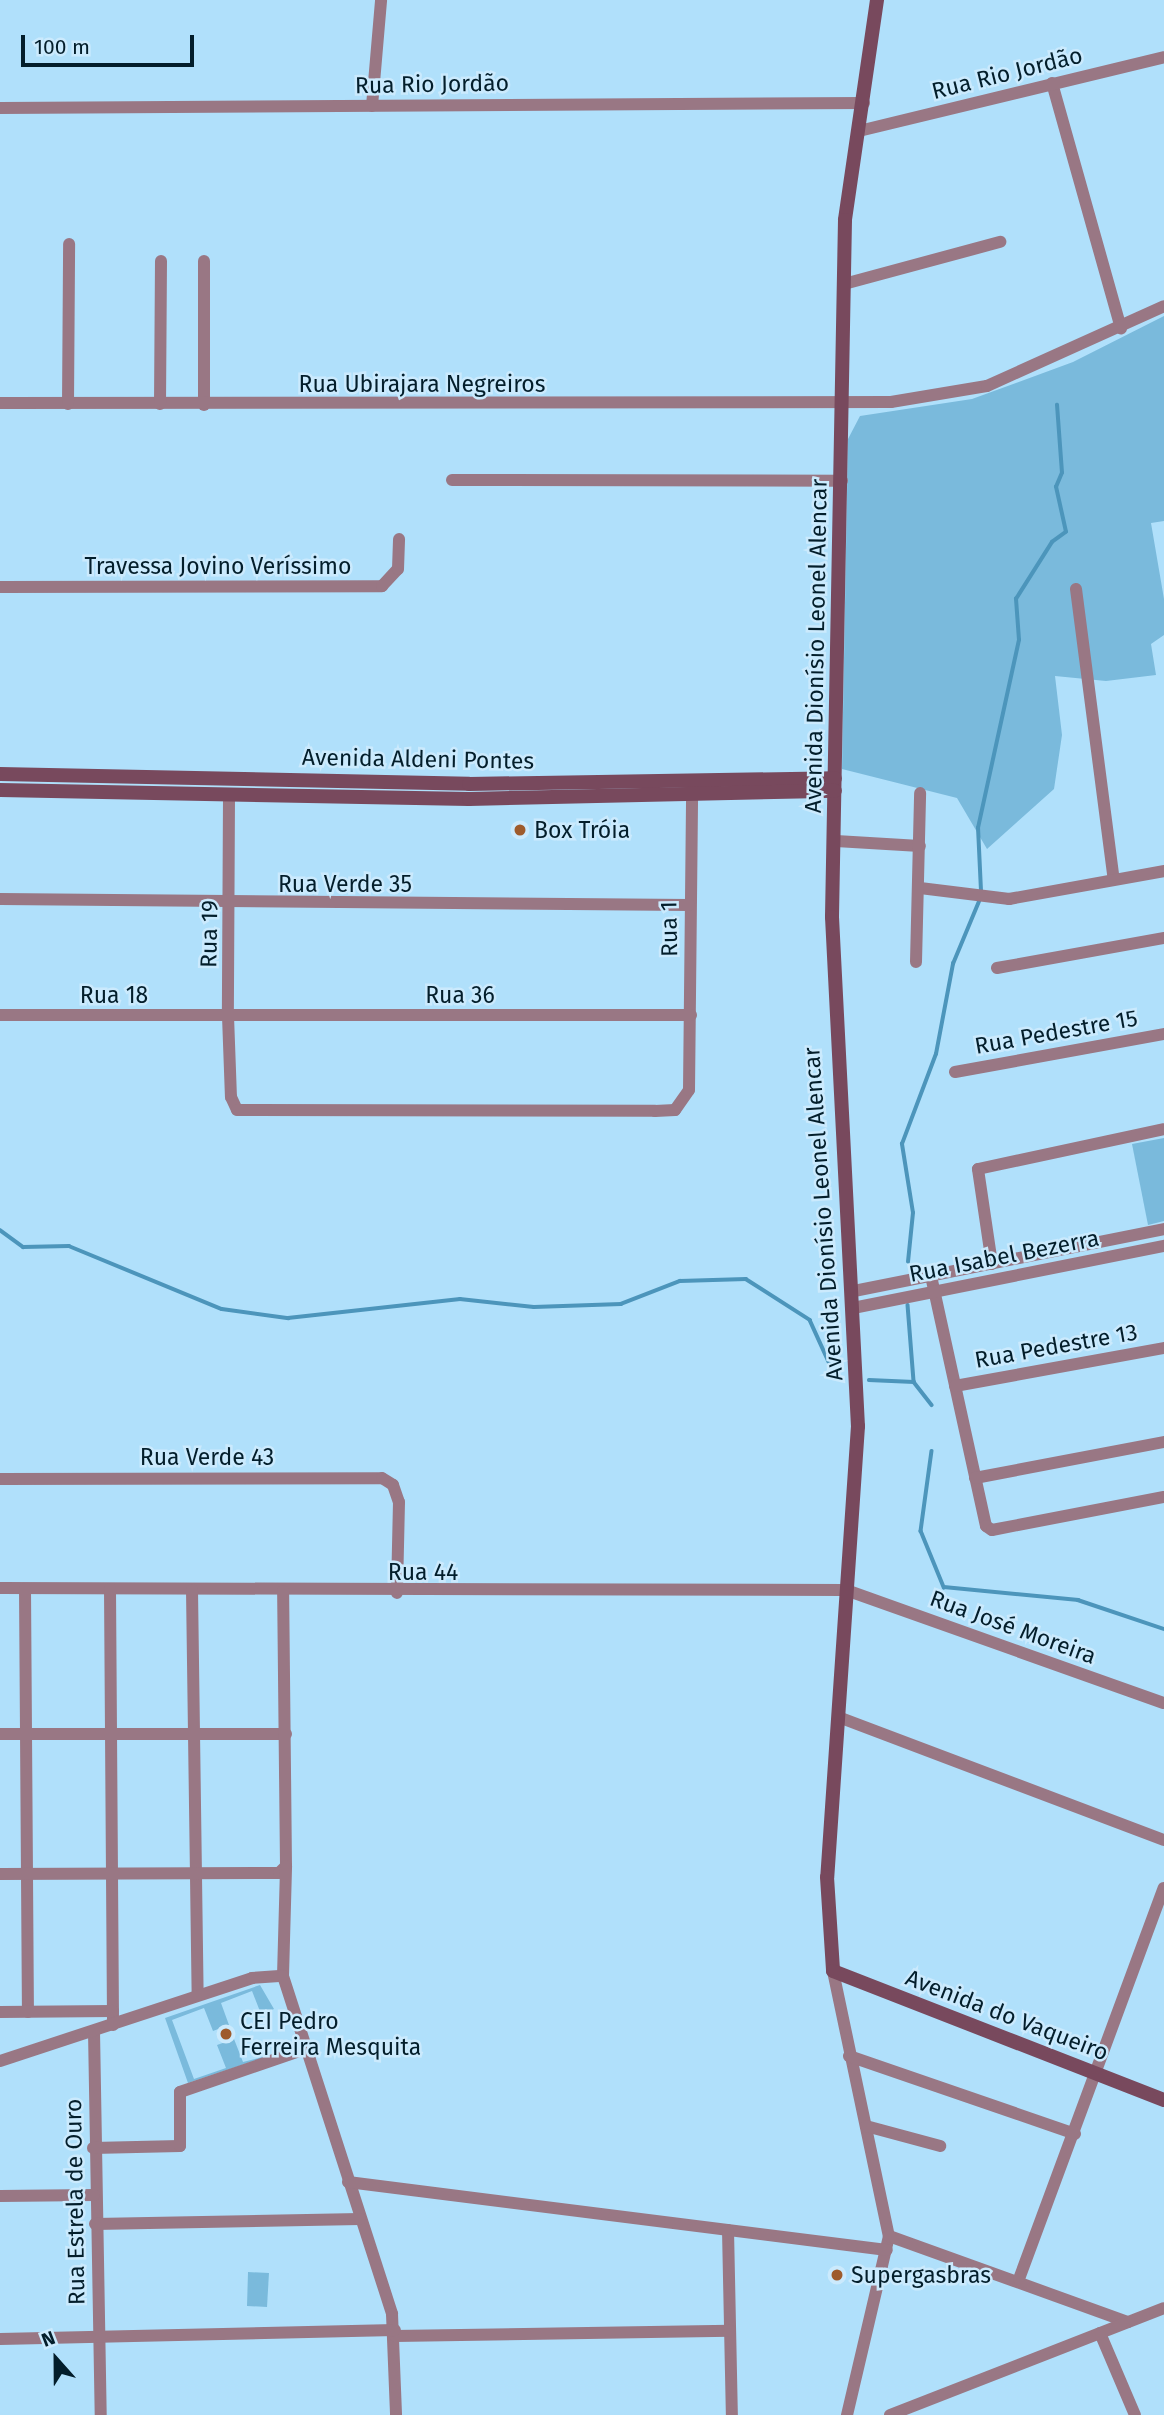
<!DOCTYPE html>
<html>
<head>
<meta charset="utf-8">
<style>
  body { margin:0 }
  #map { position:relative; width:1164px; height:2415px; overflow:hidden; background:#b0e0fb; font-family:"Fira Sans",sans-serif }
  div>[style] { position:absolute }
  .green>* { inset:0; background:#7abadc }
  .stream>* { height:3.5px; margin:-1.75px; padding:0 1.75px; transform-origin:1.75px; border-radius:1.75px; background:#4c95bb }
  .street>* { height:12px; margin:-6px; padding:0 6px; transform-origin:6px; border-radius:6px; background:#997784 }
  .secondary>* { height:14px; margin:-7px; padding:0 7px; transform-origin:7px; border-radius:7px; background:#78495d }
  .dots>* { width:19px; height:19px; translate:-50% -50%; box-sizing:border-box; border:4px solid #cbeafd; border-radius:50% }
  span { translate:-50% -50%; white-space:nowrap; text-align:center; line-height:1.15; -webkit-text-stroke:5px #cbeafd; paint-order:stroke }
  .street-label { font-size:23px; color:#031e2b }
  .poi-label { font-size:23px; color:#031e2b }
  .left { translate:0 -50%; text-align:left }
  .north { position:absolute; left:21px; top:2324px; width:70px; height:70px; -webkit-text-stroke:5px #cbeafd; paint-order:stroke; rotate:339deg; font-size:19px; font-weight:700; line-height:28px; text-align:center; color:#031e2b }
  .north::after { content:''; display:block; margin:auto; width:24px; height:32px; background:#031e2b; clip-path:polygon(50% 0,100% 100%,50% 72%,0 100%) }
  .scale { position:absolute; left:21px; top:35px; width:173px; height:32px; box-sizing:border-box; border:4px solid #031e2b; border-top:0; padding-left:9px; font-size:21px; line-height:24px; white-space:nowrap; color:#031e2b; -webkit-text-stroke:5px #cbeafd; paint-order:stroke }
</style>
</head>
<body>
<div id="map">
  <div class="green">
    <i style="clip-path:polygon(1164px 316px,1164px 521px,1151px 523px,1164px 599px,1164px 635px,1151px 644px,1156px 675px,1106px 681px,1055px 676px,1062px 735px,1054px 789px,987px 849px,957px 798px,842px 769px,848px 439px,860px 416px,972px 399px,1073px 362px)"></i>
    <i style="clip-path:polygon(1164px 1138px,1164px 1221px,1148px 1225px,1132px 1144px)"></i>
    <i style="clip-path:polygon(260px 1985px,274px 2009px,261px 2014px,252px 1991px,221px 2003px,229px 2025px,213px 2031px,204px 2008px,172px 2020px,194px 2079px,226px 2068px,217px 2045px,234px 2039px,243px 2062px,275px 2054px,188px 2083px,165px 2018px)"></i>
    <i style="clip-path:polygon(248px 2272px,269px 2273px,267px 2307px,247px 2306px)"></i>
  </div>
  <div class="stream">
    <i style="left:981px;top:891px;width:63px;rotate:-92.7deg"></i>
    <i style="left:978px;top:828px;width:192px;rotate:-77.7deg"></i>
    <i style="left:1019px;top:640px;width:41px;rotate:-94.2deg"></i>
    <i style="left:1016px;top:599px;width:67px;rotate:-57.7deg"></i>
    <i style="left:1052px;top:542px;width:17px;rotate:-36deg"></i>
    <i style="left:1066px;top:532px;width:46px;rotate:-102.5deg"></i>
    <i style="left:1056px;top:487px;width:15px;rotate:-67deg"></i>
    <i style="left:1062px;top:473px;width:68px;rotate:-94.2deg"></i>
    <i style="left:0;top:1230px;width:29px;rotate:36deg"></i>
    <i style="left:23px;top:1247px;width:46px;rotate:-1.2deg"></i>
    <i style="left:69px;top:1246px;width:165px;rotate:22.4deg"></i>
    <i style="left:222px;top:1309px;width:67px;rotate:7.8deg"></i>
    <i style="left:288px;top:1318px;width:173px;rotate:-6.3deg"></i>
    <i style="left:460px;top:1299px;width:74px;rotate:6.2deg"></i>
    <i style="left:534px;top:1307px;width:87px;rotate:-2deg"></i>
    <i style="left:621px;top:1304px;width:63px;rotate:-21.3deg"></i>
    <i style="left:680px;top:1281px;width:66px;rotate:-1.7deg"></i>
    <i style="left:746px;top:1279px;width:76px;rotate:32.6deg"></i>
    <i style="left:810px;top:1320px;width:58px;rotate:65.6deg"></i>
    <i style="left:908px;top:1262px;width:49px;rotate:-84.2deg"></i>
    <i style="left:913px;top:1213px;width:70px;rotate:-99.1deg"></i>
    <i style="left:902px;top:1144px;width:96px;rotate:-69.3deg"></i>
    <i style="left:936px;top:1054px;width:92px;rotate:-79.3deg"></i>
    <i style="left:953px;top:964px;width:70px;rotate:-67.4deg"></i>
    <i style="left:908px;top:1305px;width:77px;rotate:85.5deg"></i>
    <i style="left:869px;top:1380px;width:45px;rotate:2.5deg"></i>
    <i style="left:914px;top:1382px;width:29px;rotate:52deg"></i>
    <i style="left:932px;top:1451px;width:81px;rotate:97.8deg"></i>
    <i style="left:921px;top:1531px;width:61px;rotate:67.7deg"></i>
    <i style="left:944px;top:1587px;width:135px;rotate:5.5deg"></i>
    <i style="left:1078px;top:1600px;width:91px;rotate:18.6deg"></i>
  </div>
  <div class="street">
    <i style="left:1052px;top:83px;width:255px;rotate:74.3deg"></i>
    <i style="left:372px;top:106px;width:106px;rotate:-85.1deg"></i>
    <i style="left:0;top:108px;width:864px;rotate:-0.33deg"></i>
    <i style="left:859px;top:131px;width:314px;rotate:-13.6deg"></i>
    <i style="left:204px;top:261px;width:144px;rotate:90deg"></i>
    <i style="left:844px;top:284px;width:162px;rotate:-15.1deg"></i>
    <i style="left:0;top:403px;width:891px;rotate:-0.06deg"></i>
    <i style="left:891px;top:402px;width:97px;rotate:-9.5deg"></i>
    <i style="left:987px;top:386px;width:194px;rotate:-24.3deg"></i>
    <i style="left:68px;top:404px;width:160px;rotate:-89.6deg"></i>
    <i style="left:160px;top:404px;width:143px;rotate:-89.6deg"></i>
    <i style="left:452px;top:480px;width:390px;rotate:0.1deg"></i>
    <i style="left:0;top:587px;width:382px;rotate:-0.1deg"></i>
    <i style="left:382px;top:586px;width:23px;rotate:-47deg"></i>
    <i style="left:398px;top:569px;width:30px;rotate:-88deg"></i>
    <i style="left:1076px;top:589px;width:293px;rotate:82.6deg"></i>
    <i style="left:229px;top:797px;width:219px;rotate:90.3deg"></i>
    <i style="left:228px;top:1016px;width:81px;rotate:87.9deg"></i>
    <i style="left:231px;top:1097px;width:14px;rotate:65deg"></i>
    <i style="left:237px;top:1110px;width:418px;rotate:0.1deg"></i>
    <i style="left:655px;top:1111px;width:20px;rotate:-3deg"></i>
    <i style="left:675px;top:1110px;width:24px;rotate:-55deg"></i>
    <i style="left:689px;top:1090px;width:303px;rotate:-89.4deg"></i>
    <i style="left:836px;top:841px;width:84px;rotate:3.4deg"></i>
    <i style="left:920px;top:888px;width:90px;rotate:7deg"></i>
    <i style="left:1009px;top:899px;width:158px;rotate:-10.2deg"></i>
    <i style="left:0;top:899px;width:689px;rotate:0.5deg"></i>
    <i style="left:916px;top:962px;width:169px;rotate:-88.6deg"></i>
    <i style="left:997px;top:968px;width:170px;rotate:-10.2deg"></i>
    <i style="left:0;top:1015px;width:691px"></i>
    <i style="left:955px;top:1072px;width:212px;rotate:-10.3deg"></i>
    <i style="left:992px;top:1264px;width:96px;rotate:-98.4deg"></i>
    <i style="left:978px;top:1169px;width:190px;rotate:-12.1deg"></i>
    <i style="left:931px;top:1276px;width:256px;rotate:77.6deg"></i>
    <i style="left:986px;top:1526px;width:7px;rotate:34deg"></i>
    <i style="left:992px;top:1530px;width:175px;rotate:-10.9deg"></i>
    <i style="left:854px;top:1291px;width:316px;rotate:-11.3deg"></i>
    <i style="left:853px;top:1308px;width:317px;rotate:-11.3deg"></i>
    <i style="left:955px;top:1386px;width:212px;rotate:-10.3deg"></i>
    <i style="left:975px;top:1478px;width:192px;rotate:-10.8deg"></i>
    <i style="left:0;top:1479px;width:382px;rotate:-0.1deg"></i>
    <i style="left:382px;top:1478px;width:13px;rotate:32deg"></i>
    <i style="left:393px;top:1485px;width:18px;rotate:71deg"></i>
    <i style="left:399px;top:1502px;width:91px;rotate:91.3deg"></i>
    <i style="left:0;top:1588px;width:846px;rotate:0.14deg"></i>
    <i style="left:846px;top:1590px;width:337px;rotate:19.6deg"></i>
    <i style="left:25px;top:1589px;width:423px;rotate:89.6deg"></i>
    <i style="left:110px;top:1589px;width:436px;rotate:89.6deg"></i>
    <i style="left:192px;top:1590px;width:405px;rotate:89.2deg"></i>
    <i style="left:841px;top:1718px;width:345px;rotate:20.7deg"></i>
    <i style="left:0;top:1734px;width:286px"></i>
    <i style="left:0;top:1874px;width:279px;rotate:-0.2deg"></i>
    <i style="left:279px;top:1873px;width:10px;rotate:-45deg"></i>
    <i style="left:286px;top:1866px;width:275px;rotate:-90.6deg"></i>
    <i style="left:833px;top:1971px;width:271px;rotate:78.1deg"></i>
    <i style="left:889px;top:2236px;width:184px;rotate:103.2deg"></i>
    <i style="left:283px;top:1976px;width:110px;rotate:-88.4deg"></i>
    <i style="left:0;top:2012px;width:113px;rotate:-0.5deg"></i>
    <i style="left:94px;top:2031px;width:384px;rotate:89deg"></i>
    <i style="left:849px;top:2056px;width:239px;rotate:19deg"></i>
    <i style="left:0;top:2061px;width:265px;rotate:-18.2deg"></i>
    <i style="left:252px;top:1978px;width:31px;rotate:-4deg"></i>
    <i style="left:283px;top:1976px;width:355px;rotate:72.1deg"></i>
    <i style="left:392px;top:2314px;width:101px;rotate:87.7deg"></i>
    <i style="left:866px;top:2126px;width:77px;rotate:15.1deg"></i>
    <i style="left:93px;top:2148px;width:87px;rotate:-1.3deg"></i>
    <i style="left:180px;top:2146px;width:54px;rotate:-90deg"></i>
    <i style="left:180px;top:2092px;width:130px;rotate:-18.9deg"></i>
    <i style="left:348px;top:2182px;width:543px;rotate:7.19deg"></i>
    <i style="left:0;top:2196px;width:94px;rotate:-0.6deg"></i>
    <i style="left:95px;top:2224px;width:265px;rotate:-1.1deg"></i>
    <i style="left:728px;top:2230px;width:185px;rotate:88.8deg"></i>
    <i style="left:889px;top:2236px;width:254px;rotate:19.8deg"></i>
    <i style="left:1019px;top:2279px;width:417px;rotate:-69.7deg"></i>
    <i style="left:1100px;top:2333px;width:89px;rotate:66.9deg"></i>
    <i style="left:395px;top:2336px;width:335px;rotate:-0.9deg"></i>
    <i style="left:0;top:2339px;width:395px;rotate:-1.3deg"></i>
    <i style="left:890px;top:2415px;width:294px;rotate:-21.3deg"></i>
  </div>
  <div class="secondary">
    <i style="left:877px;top:0;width:222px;rotate:98.3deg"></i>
    <i style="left:845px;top:220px;width:697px;rotate:91.07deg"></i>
    <i style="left:832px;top:917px;width:510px;rotate:87.08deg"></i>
    <i style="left:858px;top:1426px;width:452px;rotate:93.9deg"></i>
    <i style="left:827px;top:1877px;width:94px;rotate:86.3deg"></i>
    <i style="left:833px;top:1971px;width:355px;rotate:21.3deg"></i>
    <i style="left:0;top:774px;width:469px;rotate:1.2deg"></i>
    <i style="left:469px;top:784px;width:366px;rotate:-0.9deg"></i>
    <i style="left:0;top:790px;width:469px;rotate:1.1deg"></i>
    <i style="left:469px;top:799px;width:366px;rotate:-1.3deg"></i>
  </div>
  <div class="dots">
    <i style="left:520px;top:830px;background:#9e5b2c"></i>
    <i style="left:226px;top:2034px;background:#9e5b2c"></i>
    <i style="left:837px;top:2275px;background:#9e5b2c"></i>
  </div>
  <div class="street-label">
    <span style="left:1007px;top:73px;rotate:-14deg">Rua Rio Jordão</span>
    <span style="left:432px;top:84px;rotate:-1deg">Rua Rio Jordão</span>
    <span style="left:422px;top:384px">Rua Ubirajara Negreiros</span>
    <span style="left:218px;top:566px">Travessa Jovino Veríssimo</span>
    <span style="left:816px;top:646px;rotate:-89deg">Avenida Dionísio Leonel Alencar</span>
    <span style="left:418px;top:759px;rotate:1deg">Avenida Aldeni Pontes</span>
    <span style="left:345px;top:884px">Rua Verde 35</span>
    <span style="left:669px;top:929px;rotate:-91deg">Rua 1</span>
    <span style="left:209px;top:934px;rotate:-89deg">Rua 19</span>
    <span style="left:114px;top:995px">Rua 18</span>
    <span style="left:460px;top:995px">Rua 36</span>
    <span style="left:1056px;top:1032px;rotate:-10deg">Rua Pedestre 15</span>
    <span style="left:823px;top:1214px;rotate:-94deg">Avenida Dionísio Leonel Alencar</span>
    <span style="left:1004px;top:1256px;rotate:-11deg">Rua Isabel Bezerra</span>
    <span style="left:1056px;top:1346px;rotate:-10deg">Rua Pedestre 13</span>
    <span style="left:207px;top:1457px">Rua Verde 43</span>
    <span style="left:423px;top:1572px">Rua 44</span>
    <span style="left:1013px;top:1627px;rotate:20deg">Rua José Moreira</span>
    <span style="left:1007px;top:2015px;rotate:21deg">Avenida do Vaqueiro</span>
    <span style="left:75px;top:2202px;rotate:-91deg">Rua Estrela de Ouro</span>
  </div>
  <div class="poi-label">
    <span class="left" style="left:534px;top:830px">Box Tróia</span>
    <span class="left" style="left:240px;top:2034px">CEI Pedro<br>Ferreira Mesquita</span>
    <span class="left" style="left:851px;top:2275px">Supergasbras</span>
  </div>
  <div class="north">N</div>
  <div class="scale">100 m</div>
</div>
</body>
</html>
